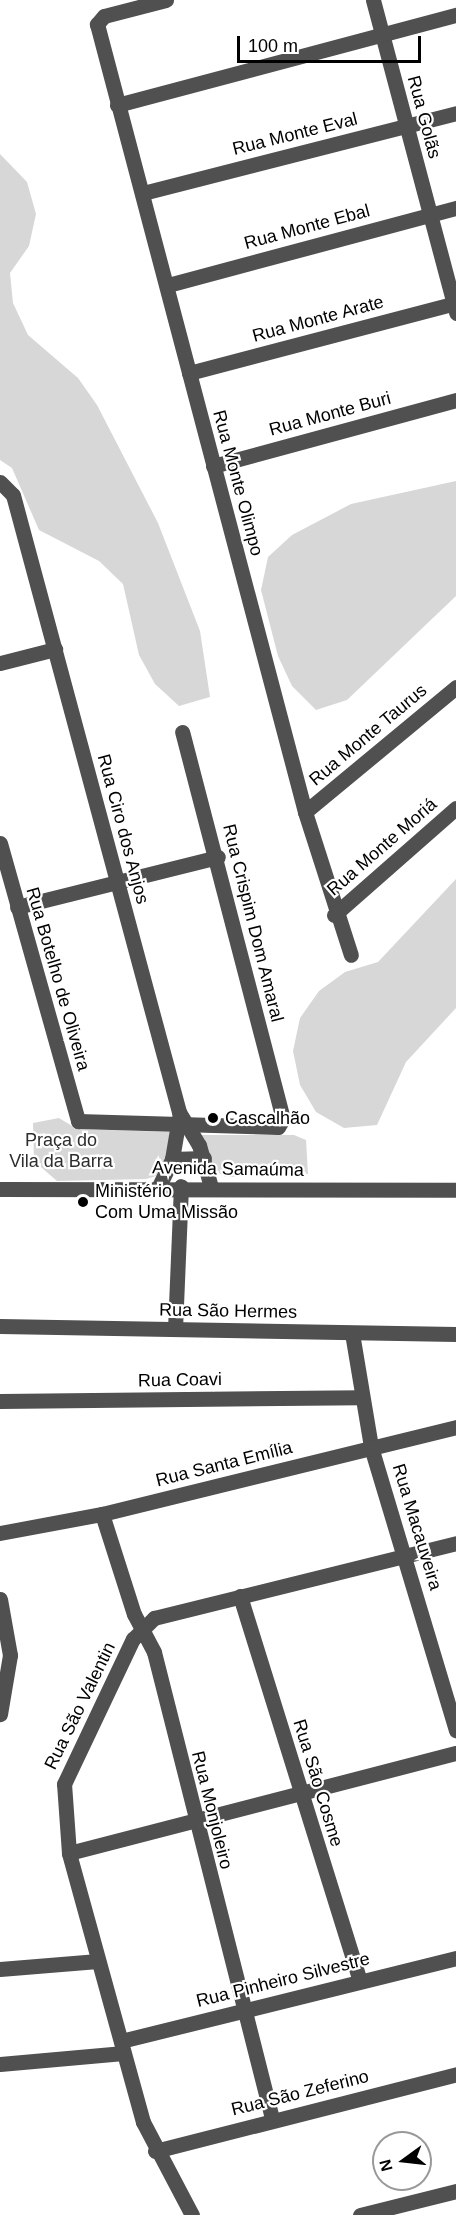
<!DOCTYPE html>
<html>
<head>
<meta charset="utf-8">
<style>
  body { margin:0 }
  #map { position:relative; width:456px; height:2215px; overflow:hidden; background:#fff; font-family:Arial,sans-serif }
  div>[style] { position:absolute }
  .green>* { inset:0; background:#d7d7d7 }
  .minor>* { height:15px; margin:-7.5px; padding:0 7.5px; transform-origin:7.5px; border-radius:7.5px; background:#505050 }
  .dots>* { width:16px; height:16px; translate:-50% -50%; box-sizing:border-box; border:3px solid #fff; border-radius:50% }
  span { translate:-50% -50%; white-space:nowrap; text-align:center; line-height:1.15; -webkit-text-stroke:4.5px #fff; paint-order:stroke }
  .street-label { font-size:18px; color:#000 }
  .poi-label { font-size:18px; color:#000 }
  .left { translate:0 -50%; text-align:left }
  .park-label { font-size:18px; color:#2e2e2e }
  .north { position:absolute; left:372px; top:2131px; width:60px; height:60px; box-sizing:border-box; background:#fff; border:2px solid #999; border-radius:50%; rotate:255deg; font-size:16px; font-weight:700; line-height:24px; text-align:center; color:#000 }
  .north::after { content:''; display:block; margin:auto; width:21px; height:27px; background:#000; clip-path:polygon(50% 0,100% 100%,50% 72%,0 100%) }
  .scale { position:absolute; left:237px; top:36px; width:184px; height:27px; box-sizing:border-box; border:3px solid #000; border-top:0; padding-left:8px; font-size:18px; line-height:21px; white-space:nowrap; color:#000; -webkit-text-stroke:4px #fff; paint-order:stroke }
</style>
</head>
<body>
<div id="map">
  <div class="green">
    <i style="clip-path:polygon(0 154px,27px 182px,36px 214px,29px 246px,10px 273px,13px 303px,28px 335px,78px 378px,97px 405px,158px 523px,200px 631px,210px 697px,179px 706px,155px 684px,139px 655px,123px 584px,99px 561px,39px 530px,12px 468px,0 460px)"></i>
    <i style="clip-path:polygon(456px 481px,456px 596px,347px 700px,316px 710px,292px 686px,278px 656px,261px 590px,268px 557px,292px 535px,351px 504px)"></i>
    <i style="clip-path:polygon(456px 879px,456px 1008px,406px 1062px,377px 1125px,344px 1128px,316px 1112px,300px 1085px,293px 1051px,300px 1018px,319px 991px,345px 972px,378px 962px)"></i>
    <i style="clip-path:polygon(59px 1118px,77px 1129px,171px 1132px,170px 1153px,156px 1176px,146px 1179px,57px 1181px,34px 1161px,33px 1123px)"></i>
    <i style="clip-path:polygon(201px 1135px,294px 1135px,306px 1140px,308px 1174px,225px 1177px,212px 1168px)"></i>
  </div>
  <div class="minor">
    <i style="left:166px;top:0;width:64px;rotate:165.5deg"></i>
    <i style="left:104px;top:16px;width:11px;rotate:131deg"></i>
    <i style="left:97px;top:24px;width:815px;rotate:75.21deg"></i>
    <i style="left:305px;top:812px;width:150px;rotate:72.2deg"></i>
    <i style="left:373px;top:0;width:324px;rotate:75.1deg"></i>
    <i style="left:117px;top:105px;width:351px;rotate:-14.9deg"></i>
    <i style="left:143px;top:193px;width:323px;rotate:-14.3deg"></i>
    <i style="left:168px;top:285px;width:298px;rotate:-15deg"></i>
    <i style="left:189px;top:373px;width:276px;rotate:-14.7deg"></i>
    <i style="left:213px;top:466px;width:252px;rotate:-15.2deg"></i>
    <i style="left:0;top:482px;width:18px;rotate:45deg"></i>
    <i style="left:13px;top:495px;width:639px;rotate:74.94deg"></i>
    <i style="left:179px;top:1112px;width:39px;rotate:59deg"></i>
    <i style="left:199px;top:1145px;width:44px;rotate:74.1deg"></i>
    <i style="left:0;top:663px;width:57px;rotate:-14.3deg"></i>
    <i style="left:305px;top:812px;width:196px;rotate:-39.6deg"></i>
    <i style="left:0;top:843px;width:289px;rotate:74.3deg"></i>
    <i style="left:78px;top:1121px;width:200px;rotate:1.7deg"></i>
    <i style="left:278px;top:1127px;width:9px;rotate:-58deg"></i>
    <i style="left:283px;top:1119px;width:400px;rotate:-104.6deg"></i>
    <i style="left:17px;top:907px;width:207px;rotate:-14deg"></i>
    <i style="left:334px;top:915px;width:162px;rotate:-41.3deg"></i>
    <i style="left:172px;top:1159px;width:32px;rotate:-2deg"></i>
    <i style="left:159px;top:1186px;width:30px;rotate:-64deg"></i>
    <i style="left:172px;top:1159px;width:42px;rotate:-80.3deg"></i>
    <i style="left:0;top:1189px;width:456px;rotate:0.1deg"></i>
    <i style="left:0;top:1326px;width:456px;rotate:1deg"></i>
    <i style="left:175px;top:1329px;width:143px;rotate:-87.6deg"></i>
    <i style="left:352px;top:1333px;width:116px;rotate:80.5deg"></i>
    <i style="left:371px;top:1447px;width:296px;rotate:73.3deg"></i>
    <i style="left:0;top:1401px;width:361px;rotate:-0.6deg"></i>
    <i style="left:102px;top:1514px;width:105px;rotate:72.3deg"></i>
    <i style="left:134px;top:1614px;width:43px;rotate:62.2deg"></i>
    <i style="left:154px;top:1652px;width:483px;rotate:75.8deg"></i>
    <i style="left:0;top:1533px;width:104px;rotate:-10.6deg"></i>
    <i style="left:102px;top:1514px;width:365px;rotate:-13.8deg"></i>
    <i style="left:240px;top:1596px;width:403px;rotate:72.7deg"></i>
    <i style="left:0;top:1599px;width:57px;rotate:79.9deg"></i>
    <i style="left:10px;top:1655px;width:60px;rotate:99.6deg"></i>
    <i style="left:69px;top:1853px;width:400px;rotate:-14.5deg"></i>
    <i style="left:0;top:1969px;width:98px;rotate:-4.7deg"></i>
    <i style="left:121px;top:2041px;width:345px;rotate:-13.9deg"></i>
    <i style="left:0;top:2064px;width:124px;rotate:-5.1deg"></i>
    <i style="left:155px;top:2151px;width:311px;rotate:-14.3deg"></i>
    <i style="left:192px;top:2215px;width:105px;rotate:-117.8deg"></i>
    <i style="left:143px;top:2122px;width:279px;rotate:-105.4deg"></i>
    <i style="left:69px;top:1853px;width:69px;rotate:-94.1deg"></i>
    <i style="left:64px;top:1784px;width:161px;rotate:-64.6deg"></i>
    <i style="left:133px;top:1639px;width:30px;rotate:-45deg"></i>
    <i style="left:154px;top:1618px;width:311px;rotate:-13.9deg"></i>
    <i style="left:360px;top:2215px;width:99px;rotate:-14deg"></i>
  </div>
  <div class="dots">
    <i style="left:213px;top:1118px;background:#000"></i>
    <i style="left:83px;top:1202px;background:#000"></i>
  </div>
  <div class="street-label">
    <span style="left:424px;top:117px;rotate:75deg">Rua Golãs</span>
    <span style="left:295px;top:134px;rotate:-14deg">Rua Monte Eval</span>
    <span style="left:307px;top:227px;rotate:-15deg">Rua Monte Ebal</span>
    <span style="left:318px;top:319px;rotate:-15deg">Rua Monte Arate</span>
    <span style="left:330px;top:414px;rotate:-15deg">Rua Monte Buri</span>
    <span style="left:238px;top:483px;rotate:75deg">Rua Monte Olimpo</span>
    <span style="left:368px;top:735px;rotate:-40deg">Rua Monte Taurus</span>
    <span style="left:123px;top:829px;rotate:75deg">Rua Ciro dos Anjos</span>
    <span style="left:382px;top:847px;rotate:-41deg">Rua Monte Moriá</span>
    <span style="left:253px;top:923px;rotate:76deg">Rua Crispim Dom Amaral</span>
    <span style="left:58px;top:979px;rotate:74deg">Rua Botelho de Oliveira</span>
    <span style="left:228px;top:1169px;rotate:1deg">Avenida Samaúma</span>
    <span style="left:228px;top:1311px;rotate:1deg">Rua São Hermes</span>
    <span style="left:180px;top:1380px;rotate:-1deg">Rua Coavi</span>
    <span style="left:224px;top:1464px;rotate:-14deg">Rua Santa Emília</span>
    <span style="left:417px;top:1527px;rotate:73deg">Rua Macauveira</span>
    <span style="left:80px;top:1706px;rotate:-64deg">Rua São Valentin</span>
    <span style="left:318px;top:1783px;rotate:73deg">Rua São Cosme</span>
    <span style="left:212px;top:1810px;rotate:76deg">Rua Monjoleiro</span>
    <span style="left:283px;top:1980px;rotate:-14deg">Rua Pinheiro Silvestre</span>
    <span style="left:300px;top:2093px;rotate:-14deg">Rua São Zeferino</span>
  </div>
  <div class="poi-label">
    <span class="left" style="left:225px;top:1118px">Cascalhão</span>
    <span class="left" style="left:95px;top:1202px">Ministério<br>Com Uma Missão</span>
  </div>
  <div class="park-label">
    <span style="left:61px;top:1151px">Praça do<br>Vila da Barra</span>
  </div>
  <div class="north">N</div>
  <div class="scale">100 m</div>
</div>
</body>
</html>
